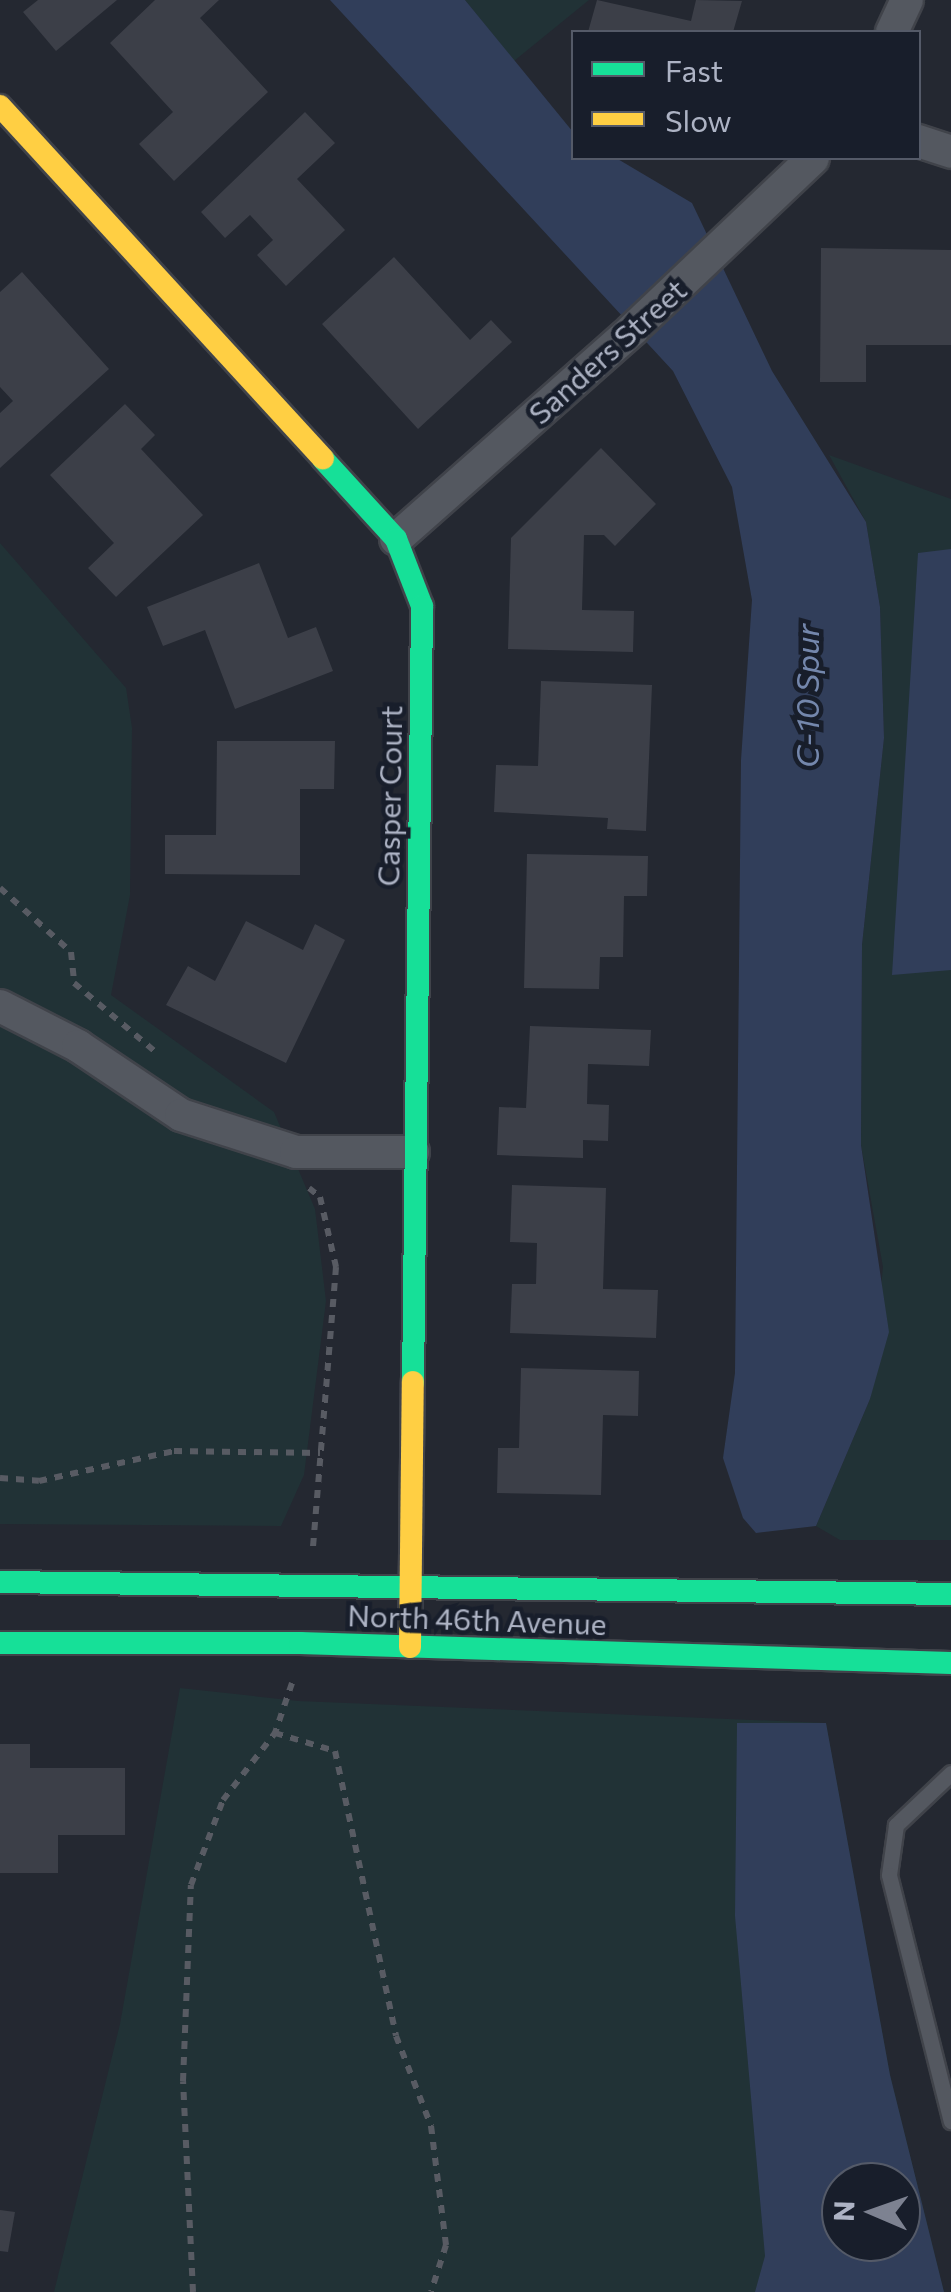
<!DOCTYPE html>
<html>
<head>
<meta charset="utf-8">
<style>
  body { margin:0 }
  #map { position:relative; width:951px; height:2292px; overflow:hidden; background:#242831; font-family:Commissioner,sans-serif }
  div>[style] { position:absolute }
  .green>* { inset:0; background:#213236 }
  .water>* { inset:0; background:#313e5a }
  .building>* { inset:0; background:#3c3f48 }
  .path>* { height:6px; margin-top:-3px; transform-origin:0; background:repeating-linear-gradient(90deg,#585b63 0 8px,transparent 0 16px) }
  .roads { filter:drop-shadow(2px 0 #40434a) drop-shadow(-2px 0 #40434a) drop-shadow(0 2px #40434a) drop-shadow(0 -2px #40434a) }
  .lane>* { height:15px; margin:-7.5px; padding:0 7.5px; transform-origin:7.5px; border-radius:7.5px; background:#545860 }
  .street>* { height:32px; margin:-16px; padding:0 16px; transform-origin:16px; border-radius:16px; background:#545860 }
  .fast>* { height:22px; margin:-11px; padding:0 11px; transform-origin:11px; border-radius:11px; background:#16e098 }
  .slow>* { height:22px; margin:-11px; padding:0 11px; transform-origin:11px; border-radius:11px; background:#ffcf43 }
  span { translate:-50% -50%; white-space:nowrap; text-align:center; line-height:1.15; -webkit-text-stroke:9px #181e2b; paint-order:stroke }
  .street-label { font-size:30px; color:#adb3c4 }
  .water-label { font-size:32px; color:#7487ac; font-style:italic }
  .legend { position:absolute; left:571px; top:30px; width:350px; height:130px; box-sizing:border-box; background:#181e2b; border:2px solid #545a68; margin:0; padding:12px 18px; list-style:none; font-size:30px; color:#adb3c4 }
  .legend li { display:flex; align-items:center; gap:20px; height:50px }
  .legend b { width:50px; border:2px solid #545a68 }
  .north { position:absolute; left:821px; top:2162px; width:100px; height:100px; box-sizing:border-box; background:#181e2b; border:2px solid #545a68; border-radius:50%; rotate:272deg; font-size:28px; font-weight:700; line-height:40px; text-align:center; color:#adb3c4 }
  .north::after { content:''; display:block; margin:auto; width:35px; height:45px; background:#7d8291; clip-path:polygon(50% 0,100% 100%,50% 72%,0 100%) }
</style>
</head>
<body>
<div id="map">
  <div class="green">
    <i style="clip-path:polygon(465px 0,589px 0,514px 61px)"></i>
    <i style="clip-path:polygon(829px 455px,951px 499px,951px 1540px,840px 1540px,816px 1526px,870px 1399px,883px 1267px,861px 1145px,862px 945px,884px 738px,880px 607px,866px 522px)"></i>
    <i style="clip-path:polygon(0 543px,126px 688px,132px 728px,130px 895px,111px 995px,274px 1112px,315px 1209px,326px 1301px,304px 1475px,281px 1526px,0 1524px)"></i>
    <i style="clip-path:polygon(evenodd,180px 1688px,298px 1701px,826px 1723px,890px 2075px,944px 2292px,54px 2292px,120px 2024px,180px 1688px,841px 2182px,901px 2182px,901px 2242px,841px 2242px,841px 2182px)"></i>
  </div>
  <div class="water">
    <i style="clip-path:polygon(330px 0,465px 0,573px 132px,574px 158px,616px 158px,692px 203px,772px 371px,866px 522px,880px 607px,884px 738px,862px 945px,861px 1145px,889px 1332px,870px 1399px,816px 1526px,756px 1533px,743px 1518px,723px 1458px,735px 1373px,741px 760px,752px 600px,732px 487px,673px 371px)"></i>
    <i style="clip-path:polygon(951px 549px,951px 970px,892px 975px,918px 553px)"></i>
    <i style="clip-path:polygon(evenodd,737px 1723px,826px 1723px,890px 2075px,944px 2292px,755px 2292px,765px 2256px,735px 1916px,737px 1723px,901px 2182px,901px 2242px,841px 2242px,841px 2182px,901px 2182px)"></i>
  </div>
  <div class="building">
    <i style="clip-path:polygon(38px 0,117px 0,56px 51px,23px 12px)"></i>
    <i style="clip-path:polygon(155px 0,219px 0,200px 18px,268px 92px,174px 181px,139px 144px,173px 112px,110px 43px)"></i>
    <i style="clip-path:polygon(597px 0,691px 21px,696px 0,742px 1px,733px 32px,588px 32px)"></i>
    <i style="clip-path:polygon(305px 112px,335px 143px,297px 179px,345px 230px,286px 286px,257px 255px,273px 240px,250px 215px,225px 238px,201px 212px)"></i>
    <i style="clip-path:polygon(821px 248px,951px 250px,951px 345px,866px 345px,866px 382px,820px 382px)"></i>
    <i style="clip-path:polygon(394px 257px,470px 340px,491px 320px,512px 342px,418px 429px,322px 324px)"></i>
    <i style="clip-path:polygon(22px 272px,109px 369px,0 468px,0 413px,13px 401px,0 387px,0 292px)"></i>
    <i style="clip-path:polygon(125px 404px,155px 435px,141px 449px,203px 515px,116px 597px,88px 568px,114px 543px,50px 475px)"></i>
    <i style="clip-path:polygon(601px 448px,656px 504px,615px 546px,604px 535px,584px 535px,582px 610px,634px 611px,633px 652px,508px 649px,511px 538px)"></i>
    <i style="clip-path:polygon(259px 563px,288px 638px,316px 627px,333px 671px,235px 709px,205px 630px,163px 646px,147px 607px)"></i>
    <i style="clip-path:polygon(541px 681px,652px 685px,646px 831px,607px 829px,608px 818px,494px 812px,496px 765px,538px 766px)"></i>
    <i style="clip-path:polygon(217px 741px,335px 741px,334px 789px,300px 789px,300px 875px,165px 874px,165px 835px,216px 835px)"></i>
    <i style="clip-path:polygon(527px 854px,648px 856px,647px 896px,624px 896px,623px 957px,600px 957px,599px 989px,524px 988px)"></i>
    <i style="clip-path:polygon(246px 921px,303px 950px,315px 924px,345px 940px,286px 1063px,166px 1005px,188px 966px,215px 981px)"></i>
    <i style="clip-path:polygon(530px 1026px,651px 1030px,649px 1066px,588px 1064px,587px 1104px,609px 1105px,608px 1141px,583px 1140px,583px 1158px,497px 1155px,499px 1107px,526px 1108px)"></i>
    <i style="clip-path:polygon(512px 1185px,606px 1188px,603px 1289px,658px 1290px,656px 1338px,510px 1333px,512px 1284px,536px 1284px,537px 1243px,510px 1242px)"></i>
    <i style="clip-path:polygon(521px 1368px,639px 1371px,638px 1416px,603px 1415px,601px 1495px,497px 1493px,498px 1448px,519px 1448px)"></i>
    <i style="clip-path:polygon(0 1744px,30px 1744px,30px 1768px,125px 1768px,125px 1835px,58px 1835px,58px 1873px,0 1873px)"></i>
    <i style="clip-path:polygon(0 2210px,15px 2212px,8px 2252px,0 2251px)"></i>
  </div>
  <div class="path">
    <i style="left:0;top:888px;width:96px;rotate:42deg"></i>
    <i style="left:71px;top:952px;width:31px;rotate:84deg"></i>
    <i style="left:74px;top:983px;width:110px;rotate:40.2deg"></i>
    <i style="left:309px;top:1188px;width:14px;rotate:39deg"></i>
    <i style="left:320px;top:1197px;width:72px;rotate:77.1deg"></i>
    <i style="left:336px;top:1267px;width:281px;rotate:94.7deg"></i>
    <i style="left:0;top:1478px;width:39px;rotate:4deg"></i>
    <i style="left:39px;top:1481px;width:138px;rotate:-12.5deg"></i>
    <i style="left:174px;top:1451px;width:146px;rotate:0.8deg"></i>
    <i style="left:292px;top:1683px;width:53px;rotate:108.8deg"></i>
    <i style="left:275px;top:1733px;width:63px;rotate:16.7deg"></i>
    <i style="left:335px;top:1751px;width:291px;rotate:77.9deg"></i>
    <i style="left:396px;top:2036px;width:97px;rotate:68.7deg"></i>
    <i style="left:431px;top:2126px;width:120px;rotate:82.8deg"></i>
    <i style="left:446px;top:2245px;width:49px;rotate:107.7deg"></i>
    <i style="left:193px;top:2292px;width:211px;rotate:-92.7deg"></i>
    <i style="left:183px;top:2081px;width:196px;rotate:-87.7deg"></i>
    <i style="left:191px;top:1885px;width:91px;rotate:-69.4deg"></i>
    <i style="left:223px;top:1800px;width:85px;rotate:-52.2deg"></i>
  </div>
  <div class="roads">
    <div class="lane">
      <i style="left:951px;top:1773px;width:76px;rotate:136.6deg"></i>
      <i style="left:896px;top:1825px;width:50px;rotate:98deg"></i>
      <i style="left:889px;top:1875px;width:254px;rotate:75.9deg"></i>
    </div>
    <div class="street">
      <i style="left:892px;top:32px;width:35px;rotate:-65deg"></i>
      <i style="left:918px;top:141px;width:35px;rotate:18deg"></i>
      <i style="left:396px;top:539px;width:317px;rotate:-41.5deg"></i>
      <i style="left:633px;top:329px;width:248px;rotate:-43.5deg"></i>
      <i style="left:0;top:1006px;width:88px;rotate:27.1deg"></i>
      <i style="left:78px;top:1046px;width:124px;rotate:33.8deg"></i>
      <i style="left:181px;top:1115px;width:121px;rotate:17.8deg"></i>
      <i style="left:296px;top:1152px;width:117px"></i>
    </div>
    <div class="fast">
      <i style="left:323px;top:459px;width:108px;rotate:47.6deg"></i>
      <i style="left:396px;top:539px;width:72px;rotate:68.8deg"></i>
      <i style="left:422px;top:606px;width:776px;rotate:90.66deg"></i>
      <i style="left:0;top:1582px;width:951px;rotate:0.72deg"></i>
      <i style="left:0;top:1643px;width:300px"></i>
      <i style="left:300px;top:1643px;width:651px;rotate:1.76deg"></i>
    </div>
    <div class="slow">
      <i style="left:0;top:106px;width:478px;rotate:47.5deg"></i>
      <i style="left:410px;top:1647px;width:265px;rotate:-89.4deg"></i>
    </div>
  </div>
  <div class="street-label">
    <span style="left:607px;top:351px;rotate:-42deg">Sanders Street</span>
    <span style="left:389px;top:796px;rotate:-89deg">Casper Court</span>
    <span style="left:477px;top:1619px;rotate:2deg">North 46th Avenue</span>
  </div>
  <div class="water-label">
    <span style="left:806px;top:696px;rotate:-90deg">C-10 Spur</span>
  </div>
  <ul class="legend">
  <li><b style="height:12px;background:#16e098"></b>Fast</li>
  <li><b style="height:12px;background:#ffcf43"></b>Slow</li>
  </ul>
  <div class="north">N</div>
</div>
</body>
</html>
